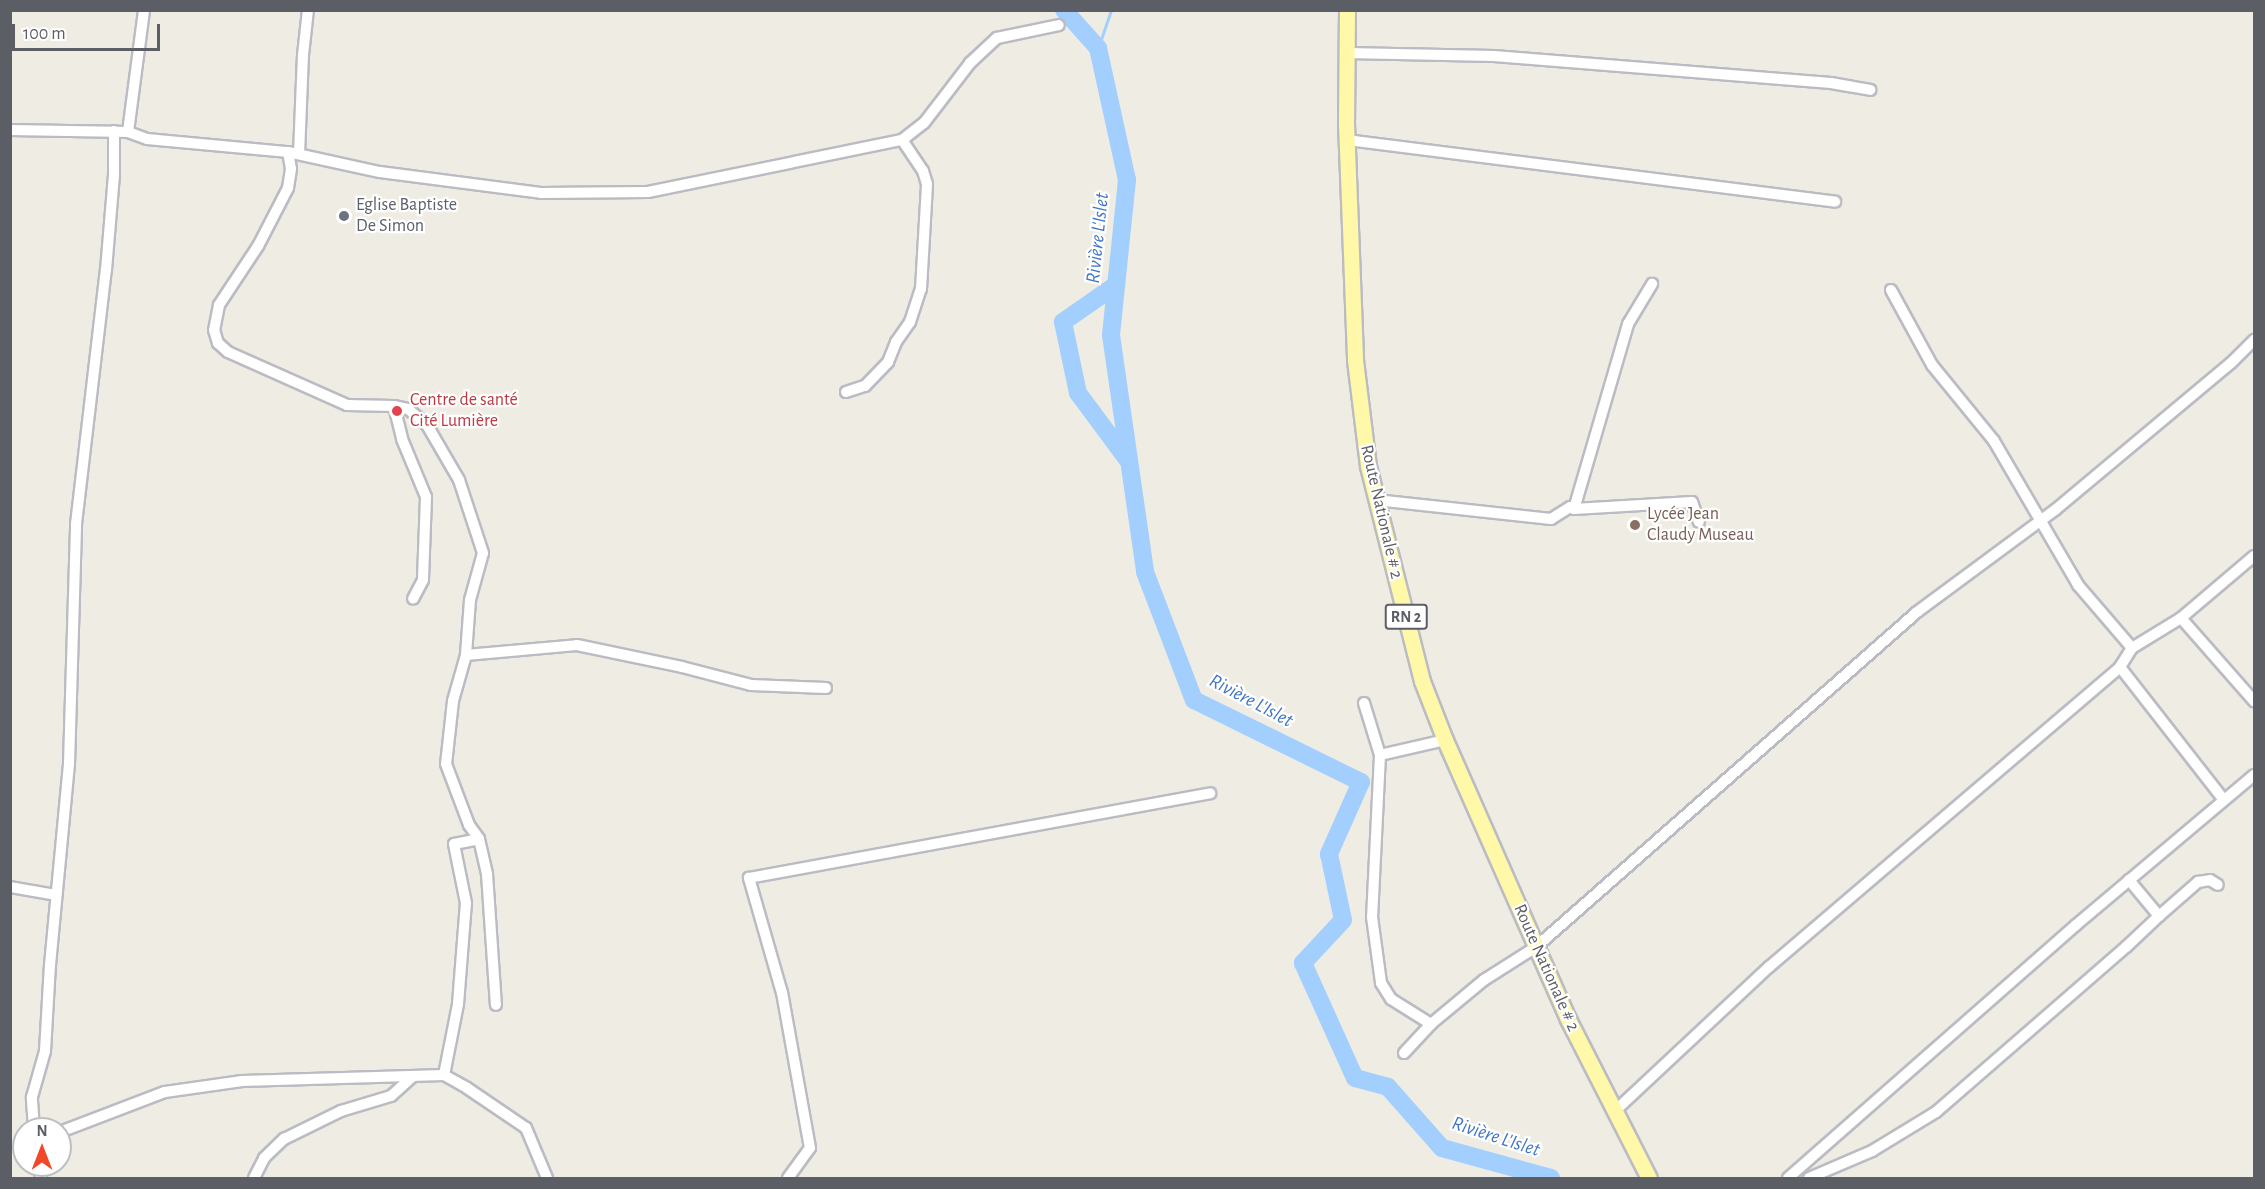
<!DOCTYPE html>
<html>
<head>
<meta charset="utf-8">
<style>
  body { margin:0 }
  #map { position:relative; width:2265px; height:1189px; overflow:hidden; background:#efede3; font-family:"Alegreya Sans",sans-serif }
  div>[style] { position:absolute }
  .stream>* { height:3px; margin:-1.5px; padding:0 1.5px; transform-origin:1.5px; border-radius:1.5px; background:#a3cfff }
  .river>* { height:18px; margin:-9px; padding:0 9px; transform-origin:9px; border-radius:9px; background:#a3cfff }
  .roads { filter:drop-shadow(2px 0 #bbbcc3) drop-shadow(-2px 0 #bbbcc3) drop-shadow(0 2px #bbbcc3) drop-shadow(0 -2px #bbbcc3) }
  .street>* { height:10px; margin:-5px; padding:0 5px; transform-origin:5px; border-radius:5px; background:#fff }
  .primary>* { height:15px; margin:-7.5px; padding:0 7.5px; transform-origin:7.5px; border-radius:7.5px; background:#fff8a8 }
  .dots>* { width:16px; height:16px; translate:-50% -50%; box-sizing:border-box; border:3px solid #fff; border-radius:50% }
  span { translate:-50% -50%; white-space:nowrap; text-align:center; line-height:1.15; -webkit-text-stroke:4.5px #fff; paint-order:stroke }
  .shield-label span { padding:2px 4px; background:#fff; border:2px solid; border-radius:4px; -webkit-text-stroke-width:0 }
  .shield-label { font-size:16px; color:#5b5e65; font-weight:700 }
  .worship-label { font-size:18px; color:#5b616d }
  .left { translate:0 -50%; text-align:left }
  .health-label { font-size:18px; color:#be3a42 }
  .street-label { font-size:18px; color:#5b5e65 }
  .education-label { font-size:18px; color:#785e54 }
  .water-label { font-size:20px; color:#3f76c8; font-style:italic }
  .frame { position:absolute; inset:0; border:12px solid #5b5e65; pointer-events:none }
  .north { position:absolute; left:12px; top:1117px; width:60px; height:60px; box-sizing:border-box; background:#fff; border:2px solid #bdbfc1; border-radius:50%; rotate:0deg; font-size:16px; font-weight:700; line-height:24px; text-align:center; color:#5b5e65 }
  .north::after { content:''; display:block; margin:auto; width:21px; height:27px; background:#f14827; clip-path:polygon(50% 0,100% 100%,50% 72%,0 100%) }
  .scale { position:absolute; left:12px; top:24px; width:148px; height:27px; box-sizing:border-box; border:3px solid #5b5e65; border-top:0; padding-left:8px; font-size:18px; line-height:21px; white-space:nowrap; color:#5b5e65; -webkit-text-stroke:4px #fff; paint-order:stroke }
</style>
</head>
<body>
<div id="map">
  <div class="stream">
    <i style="left:1098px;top:48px;width:40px;rotate:-71.1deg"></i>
  </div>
  <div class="river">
    <i style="left:1064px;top:10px;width:51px;rotate:48.2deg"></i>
    <i style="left:1098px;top:48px;width:135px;rotate:77.6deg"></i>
    <i style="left:1127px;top:180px;width:156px;rotate:95.9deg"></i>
    <i style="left:1111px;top:335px;width:239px;rotate:81.8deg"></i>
    <i style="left:1145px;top:572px;width:137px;rotate:69.1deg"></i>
    <i style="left:1194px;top:700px;width:186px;rotate:26.2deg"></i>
    <i style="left:1361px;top:782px;width:79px;rotate:114deg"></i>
    <i style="left:1329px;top:854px;width:67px;rotate:78deg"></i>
    <i style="left:1343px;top:920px;width:59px;rotate:132.9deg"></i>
    <i style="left:1303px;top:963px;width:126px;rotate:65.7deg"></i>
    <i style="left:1355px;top:1078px;width:34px;rotate:15deg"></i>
    <i style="left:1388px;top:1087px;width:81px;rotate:48.5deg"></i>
    <i style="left:1442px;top:1148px;width:113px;rotate:15.4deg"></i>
    <i style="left:1116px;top:285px;width:65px;rotate:145.1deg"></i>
    <i style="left:1063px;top:322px;width:73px;rotate:78.1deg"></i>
    <i style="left:1078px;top:393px;width:82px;rotate:53.4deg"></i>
  </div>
  <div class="roads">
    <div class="street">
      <i style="left:1347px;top:53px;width:147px;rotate:1.2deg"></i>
      <i style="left:1494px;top:56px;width:338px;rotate:4.6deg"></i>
      <i style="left:1831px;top:83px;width:40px;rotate:10deg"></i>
      <i style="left:10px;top:130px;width:118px;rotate:1deg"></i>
      <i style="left:128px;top:132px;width:20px;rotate:20deg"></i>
      <i style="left:147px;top:139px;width:142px;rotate:5.3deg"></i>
      <i style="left:288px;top:152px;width:94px;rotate:12.3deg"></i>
      <i style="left:380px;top:172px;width:162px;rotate:7.4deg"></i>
      <i style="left:541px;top:193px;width:107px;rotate:-0.5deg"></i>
      <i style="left:648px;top:192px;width:259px;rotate:-11.6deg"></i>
      <i style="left:902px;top:140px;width:28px;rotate:-38deg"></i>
      <i style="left:924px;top:123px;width:76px;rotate:-52.5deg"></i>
      <i style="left:970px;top:63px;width:37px;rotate:-43deg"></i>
      <i style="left:997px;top:38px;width:63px;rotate:-11.8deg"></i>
      <i style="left:128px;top:132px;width:123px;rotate:-82.5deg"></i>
      <i style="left:1347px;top:140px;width:492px;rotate:7.2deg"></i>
      <i style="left:288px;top:152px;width:17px;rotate:80deg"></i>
      <i style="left:291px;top:169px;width:19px;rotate:99deg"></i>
      <i style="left:288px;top:188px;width:65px;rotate:117.3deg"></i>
      <i style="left:258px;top:246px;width:71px;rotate:123.5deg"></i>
      <i style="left:219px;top:305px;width:25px;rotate:101deg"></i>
      <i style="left:214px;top:330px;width:14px;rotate:73deg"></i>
      <i style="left:218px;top:343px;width:13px;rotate:42deg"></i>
      <i style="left:228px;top:352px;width:130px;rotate:24deg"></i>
      <i style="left:347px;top:405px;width:47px;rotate:1.2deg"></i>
      <i style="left:394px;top:406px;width:14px;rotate:12deg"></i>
      <i style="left:408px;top:409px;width:25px;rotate:40deg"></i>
      <i style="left:427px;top:425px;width:64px;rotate:59.8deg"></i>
      <i style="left:459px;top:480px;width:77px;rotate:71.8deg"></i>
      <i style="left:483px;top:553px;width:49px;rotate:105.5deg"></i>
      <i style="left:470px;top:600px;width:55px;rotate:94.2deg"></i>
      <i style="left:466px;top:655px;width:48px;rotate:105.8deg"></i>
      <i style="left:453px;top:701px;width:63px;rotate:96.3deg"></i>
      <i style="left:446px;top:764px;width:65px;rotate:69.3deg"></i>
      <i style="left:469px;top:825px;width:17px;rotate:54deg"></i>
      <i style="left:479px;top:839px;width:36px;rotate:77deg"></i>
      <i style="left:487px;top:874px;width:131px;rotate:86.1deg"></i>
      <i style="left:299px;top:154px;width:99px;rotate:-87.7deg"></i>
      <i style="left:303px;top:55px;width:45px;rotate:-83.7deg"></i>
      <i style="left:1891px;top:290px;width:85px;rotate:61.3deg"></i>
      <i style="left:1932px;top:365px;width:98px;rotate:50.8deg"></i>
      <i style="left:1994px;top:441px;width:167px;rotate:59.7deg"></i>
      <i style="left:2078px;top:585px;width:83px;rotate:49.4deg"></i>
      <i style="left:846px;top:392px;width:20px;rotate:-18deg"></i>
      <i style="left:865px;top:386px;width:33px;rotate:-46deg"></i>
      <i style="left:888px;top:362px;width:22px;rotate:-68deg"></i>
      <i style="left:896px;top:342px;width:24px;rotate:-55deg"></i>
      <i style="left:910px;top:322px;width:35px;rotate:-72deg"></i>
      <i style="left:921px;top:289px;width:105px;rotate:-86.7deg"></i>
      <i style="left:927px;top:184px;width:14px;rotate:-107deg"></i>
      <i style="left:923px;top:171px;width:37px;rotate:-124deg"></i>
      <i style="left:394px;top:406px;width:34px;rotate:76deg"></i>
      <i style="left:402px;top:439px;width:63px;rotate:67.5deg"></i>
      <i style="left:426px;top:497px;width:83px;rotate:92.1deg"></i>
      <i style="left:423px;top:580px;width:21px;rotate:118deg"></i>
      <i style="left:1376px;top:500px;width:176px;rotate:6.2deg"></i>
      <i style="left:1551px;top:519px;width:22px;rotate:-32deg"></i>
      <i style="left:1570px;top:507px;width:4px;rotate:27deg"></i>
      <i style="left:1574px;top:509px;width:118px;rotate:-3.4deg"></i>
      <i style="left:1692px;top:502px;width:21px;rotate:71deg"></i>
      <i style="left:1574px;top:509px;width:193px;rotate:-73.7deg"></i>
      <i style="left:1628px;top:324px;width:47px;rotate:-59deg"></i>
      <i style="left:2181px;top:618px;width:111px;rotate:48.7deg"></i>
      <i style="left:466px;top:655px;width:111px;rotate:-5.1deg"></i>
      <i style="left:577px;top:645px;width:107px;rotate:11.8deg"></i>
      <i style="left:682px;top:667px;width:71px;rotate:14.6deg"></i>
      <i style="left:751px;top:685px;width:75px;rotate:2.3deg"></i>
      <i style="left:2120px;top:667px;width:167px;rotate:52deg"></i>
      <i style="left:1364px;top:703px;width:54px;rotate:72.9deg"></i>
      <i style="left:1380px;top:755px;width:162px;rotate:92.8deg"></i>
      <i style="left:1372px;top:917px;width:67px;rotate:82.2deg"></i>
      <i style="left:1381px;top:983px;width:19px;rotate:58deg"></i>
      <i style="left:1391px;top:999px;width:47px;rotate:32deg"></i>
      <i style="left:1380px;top:755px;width:67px;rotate:-13deg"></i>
      <i style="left:10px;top:887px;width:47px;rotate:9.9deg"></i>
      <i style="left:2159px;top:916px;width:52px;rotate:-41.1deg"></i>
      <i style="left:2198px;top:882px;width:12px;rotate:-9deg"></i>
      <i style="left:2210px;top:880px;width:9px;rotate:32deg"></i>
      <i style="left:1404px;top:1053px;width:40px;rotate:-47deg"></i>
      <i style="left:1431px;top:1024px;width:69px;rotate:-39.7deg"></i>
      <i style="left:1484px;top:980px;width:62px;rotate:-32.4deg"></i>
      <i style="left:1536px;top:947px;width:507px;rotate:-41.32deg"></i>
      <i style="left:1917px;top:612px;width:172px;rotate:-36.5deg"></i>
      <i style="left:2055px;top:510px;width:229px;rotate:-39.9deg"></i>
      <i style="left:2231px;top:363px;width:33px;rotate:-45deg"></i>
      <i style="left:444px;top:1075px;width:72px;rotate:-78.8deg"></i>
      <i style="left:458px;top:1004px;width:101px;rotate:-85.5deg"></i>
      <i style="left:466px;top:903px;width:60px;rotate:-101.5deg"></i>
      <i style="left:454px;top:844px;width:25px;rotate:-11deg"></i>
      <i style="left:1615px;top:1111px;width:211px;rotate:-43.1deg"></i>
      <i style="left:1769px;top:967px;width:462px;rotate:-40.5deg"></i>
      <i style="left:2120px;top:667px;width:22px;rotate:-58deg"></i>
      <i style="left:2132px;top:648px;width:57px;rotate:-31.5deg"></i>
      <i style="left:2181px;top:618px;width:96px;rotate:-40.3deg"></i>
      <i style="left:34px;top:1129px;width:32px;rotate:-94deg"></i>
      <i style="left:32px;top:1097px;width:48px;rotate:-74.2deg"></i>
      <i style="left:45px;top:1051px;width:86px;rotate:-86.7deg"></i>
      <i style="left:50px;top:965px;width:202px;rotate:-84.6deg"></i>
      <i style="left:69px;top:764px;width:240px;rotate:-88.3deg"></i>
      <i style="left:76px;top:524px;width:256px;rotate:-83.3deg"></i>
      <i style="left:106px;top:270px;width:96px;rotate:-85.2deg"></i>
      <i style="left:114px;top:174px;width:43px;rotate:-90deg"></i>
      <i style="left:60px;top:1132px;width:112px;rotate:-20.9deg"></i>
      <i style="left:165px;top:1092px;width:78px;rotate:-8.1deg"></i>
      <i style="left:242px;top:1081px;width:202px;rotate:-1.7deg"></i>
      <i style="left:444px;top:1075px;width:26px;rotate:29deg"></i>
      <i style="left:467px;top:1088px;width:71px;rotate:34.1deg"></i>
      <i style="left:526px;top:1128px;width:54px;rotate:67.2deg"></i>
      <i style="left:39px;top:1165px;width:13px;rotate:81deg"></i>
      <i style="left:254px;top:1178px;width:22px;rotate:-63deg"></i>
      <i style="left:264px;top:1158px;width:28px;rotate:-44deg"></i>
      <i style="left:284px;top:1139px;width:64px;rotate:-26.2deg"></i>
      <i style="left:341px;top:1111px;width:52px;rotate:-16.7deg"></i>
      <i style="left:391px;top:1096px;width:28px;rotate:-42deg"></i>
      <i style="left:788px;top:1178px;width:37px;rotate:-54deg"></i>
      <i style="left:810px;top:1148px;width:158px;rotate:-100.2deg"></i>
      <i style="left:782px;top:993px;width:120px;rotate:-106deg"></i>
      <i style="left:749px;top:878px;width:469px;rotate:-10.4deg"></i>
      <i style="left:1788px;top:1178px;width:383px;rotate:-41.3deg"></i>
      <i style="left:2076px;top:925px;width:233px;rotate:-40.1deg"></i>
      <i style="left:1809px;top:1178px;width:69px;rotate:-23.2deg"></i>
      <i style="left:1872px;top:1151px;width:75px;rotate:-31.4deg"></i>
      <i style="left:1936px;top:1112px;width:252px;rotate:-41deg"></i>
      <i style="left:2126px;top:947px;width:45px;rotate:-43.2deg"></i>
      <i style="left:2159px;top:916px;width:47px;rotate:-129.8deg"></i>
    </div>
    <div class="primary">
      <i style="left:1347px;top:10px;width:113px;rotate:90.5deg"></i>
      <i style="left:1346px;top:123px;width:237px;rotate:87.8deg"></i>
      <i style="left:1355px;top:360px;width:107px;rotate:83deg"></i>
      <i style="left:1368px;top:466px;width:222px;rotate:75.9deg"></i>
      <i style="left:1422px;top:681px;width:63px;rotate:68.7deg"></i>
      <i style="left:1445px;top:740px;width:305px;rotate:66.2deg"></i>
      <i style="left:1568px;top:1019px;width:178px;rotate:63deg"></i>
    </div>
  </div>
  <div class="dots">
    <i style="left:344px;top:216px;background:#6b7280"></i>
    <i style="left:397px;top:411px;background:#e0444e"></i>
    <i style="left:1635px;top:525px;background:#8d6e63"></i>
  </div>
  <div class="shield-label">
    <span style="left:1406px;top:617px">RN 2</span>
  </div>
  <div class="worship-label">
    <span class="left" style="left:356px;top:216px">Eglise Baptiste<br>De Simon</span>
  </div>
  <div class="health-label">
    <span class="left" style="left:410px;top:411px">Centre de santé<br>Cité Lumière</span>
  </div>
  <div class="street-label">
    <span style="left:1381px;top:512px;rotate:77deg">Route Nationale # 2</span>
    <span style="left:1546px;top:968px;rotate:66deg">Route Nationale # 2</span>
  </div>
  <div class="education-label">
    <span class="left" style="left:1647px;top:525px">Lycée Jean<br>Claudy Museau</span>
  </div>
  <div class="water-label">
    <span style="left:1098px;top:238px;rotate:-84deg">Rivière L'Islet</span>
    <span style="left:1251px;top:701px;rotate:28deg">Rivière L'Islet</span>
    <span style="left:1496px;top:1137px;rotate:18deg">Rivière L'Islet</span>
  </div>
  <div class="frame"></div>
  <div class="north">N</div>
  <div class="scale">100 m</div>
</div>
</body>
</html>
